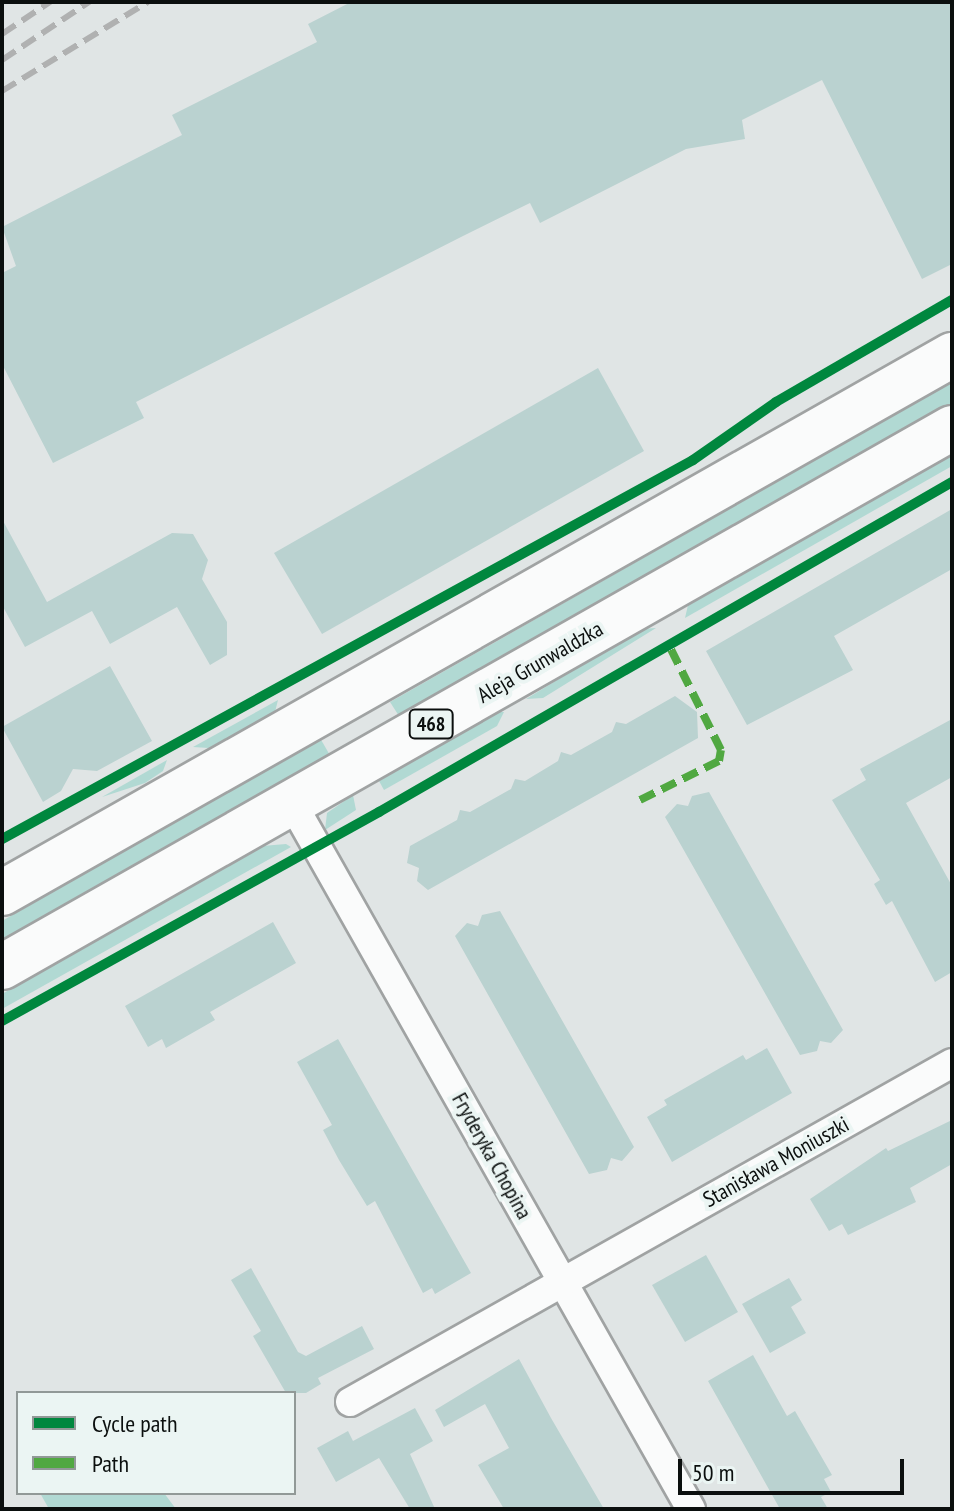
<!DOCTYPE html>
<html>
<head>
<meta charset="utf-8">
<style>
  body { margin:0 }
  #map { position:relative; width:954px; height:1511px; overflow:hidden; background:#e0e5e5; font-family:"PT Sans Narrow",sans-serif }
  div>[style] { position:absolute }
  .green>* { inset:0; background:#b1d9d3 }
  .building>* { inset:0; background:#bad2d0 }
  .roads { filter:drop-shadow(2px 0 #a0a3a3) drop-shadow(-2px 0 #a0a3a3) drop-shadow(0 2px #a0a3a3) drop-shadow(0 -2px #a0a3a3) }
  .minor>* { height:28px; margin:-14px; padding:0 14px; transform-origin:14px; border-radius:14px; background:#fafbfb }
  .primary>* { height:44px; margin:-22px; padding:0 22px; transform-origin:22px; border-radius:22px; background:#fafbfb }
  .rail>* { height:6px; margin-top:-3px; transform-origin:0; background:repeating-linear-gradient(90deg,#b0b1b1 0 16px,transparent 0 24px) }
  .quiet>* { height:8px; margin-top:-4px; transform-origin:0; background:repeating-linear-gradient(90deg,#50a841 0 16px,transparent 0 24px) }
  .cycleway>* { height:10px; margin:-5px; padding:0 5px; transform-origin:5px; border-radius:5px; background:#00873e }
  span { translate:-50% -50%; white-space:nowrap; text-align:center; line-height:1.15; -webkit-text-stroke:8px #ebf5f3; paint-order:stroke }
  .shield-label span { padding:2px 6px; background:#ebf5f3; border:2px solid; border-radius:6px; -webkit-text-stroke-width:0 }
  .shield-label { font-size:20px; color:#0b0f0e; font-weight:700 }
  .street-label { font-size:22px; color:#0b0f0e }
  .frame { position:absolute; inset:0; border:4px solid #0b0f0e; pointer-events:none }
  .legend { position:absolute; left:16px; top:1391px; width:280px; height:104px; box-sizing:border-box; background:#ebf5f3; border:2px solid #919997; margin:0; padding:10px 14px; list-style:none; font-size:24px; color:#0b0f0e }
  .legend li { display:flex; align-items:center; gap:16px; height:40px }
  .legend b { width:40px; border:2px solid #919997 }
  .scale { position:absolute; left:678px; top:1459px; width:226px; height:36px; box-sizing:border-box; border:4px solid #0b0f0e; border-top:0; padding-left:10px; font-size:24px; line-height:28px; white-space:nowrap; color:#0b0f0e; -webkit-text-stroke:6px #ebf5f3; paint-order:stroke }
</style>
</head>
<body>
<div id="map">
  <div class="green">
    <i style="clip-path:polygon(952px 382px,952px 403px,399px 716px,390px 702px)"></i>
    <i style="clip-path:polygon(952px 455px,952px 466px,685px 618px,688px 605px)"></i>
    <i style="clip-path:polygon(656px 628px,543px 698px,526px 699px,641px 629px)"></i>
    <i style="clip-path:polygon(278px 700px,275px 712px,209px 748px,193px 747px)"></i>
    <i style="clip-path:polygon(498px 712px,504px 712px,497px 726px,384px 790px,379px 781px)"></i>
    <i style="clip-path:polygon(320px 738px,331px 757px,2px 940px,2px 921px)"></i>
    <i style="clip-path:polygon(167px 760px,163px 771px,145px 783px,102px 797px)"></i>
    <i style="clip-path:polygon(353px 795px,356px 810px,325px 830px,327px 813px)"></i>
    <i style="clip-path:polygon(286px 844px,291px 847px,2px 1009px,2px 994px,262px 846px)"></i>
    <i style="clip-path:polygon(40px 1493px,164px 1493px,176px 1509px,49px 1509px)"></i>
  </div>
  <div class="building">
    <i style="clip-path:polygon(351px 2px,952px 2px,952px 264px,922px 279px,822px 80px,742px 120px,745px 139px,686px 149px,540px 223px,530px 203px,463px 236px,136px 402px,144px 418px,53px 463px,2px 364px,2px 273px,16px 266px,2px 227px,182px 135px,172px 115px,317px 42px,308px 24px)"></i>
    <i style="clip-path:polygon(598px 368px,644px 451px,322px 634px,274px 553px)"></i>
    <i style="clip-path:polygon(952px 509px,952px 569px,834px 636px,853px 670px,747px 725px,706px 651px)"></i>
    <i style="clip-path:polygon(2px 519px,47px 602px,172px 533px,193px 534px,208px 560px,202px 579px,227px 622px,227px 655px,210px 665px,177px 607px,110px 644px,92px 611px,25px 647px,2px 605px)"></i>
    <i style="clip-path:polygon(110px 666px,152px 741px,97px 771px,73px 769px,61px 791px,43px 802px,2px 727px)"></i>
    <i style="clip-path:polygon(675px 696px,697px 712px,698px 738px,428px 890px,417px 881px,419px 868px,407px 863px,410px 846px,457px 820px,460px 810px,470px 812px,511px 789px,515px 779px,525px 781px,558px 761px,561px 752px,571px 755px,612px 732px,616px 722px,626px 724px)"></i>
    <i style="clip-path:polygon(952px 719px,952px 777px,906px 803px,952px 886px,952px 972px,935px 982px,892px 901px,886px 905px,874px 884px,880px 880px,832px 800px,866px 780px,860px 769px)"></i>
    <i style="clip-path:polygon(709px 792px,843px 1030px,831px 1043px,820px 1041px,817px 1051px,800px 1055px,665px 817px,677px 804px,688px 806px,692px 796px)"></i>
    <i style="clip-path:polygon(500px 911px,634px 1147px,622px 1161px,611px 1158px,607px 1170px,589px 1174px,455px 936px,467px 923px,478px 926px,482px 915px)"></i>
    <i style="clip-path:polygon(273px 922px,296px 963px,210px 1012px,215px 1020px,166px 1048px,162px 1039px,148px 1047px,125px 1006px)"></i>
    <i style="clip-path:polygon(338px 1039px,471px 1273px,435px 1294px,432px 1288px,423px 1293px,375px 1201px,367px 1206px,339px 1160px,323px 1130px,332px 1125px,297px 1062px)"></i>
    <i style="clip-path:polygon(767px 1048px,792px 1093px,672px 1162px,647px 1117px,667px 1105px,664px 1100px,743px 1055px,746px 1060px)"></i>
    <i style="clip-path:polygon(952px 1120px,952px 1164px,910px 1188px,916px 1202px,848px 1235px,842px 1224px,829px 1231px,810px 1199px,886px 1148px,888px 1151px)"></i>
    <i style="clip-path:polygon(706px 1255px,738px 1312px,685px 1342px,652px 1285px)"></i>
    <i style="clip-path:polygon(251px 1268px,298px 1352px,306px 1356px,362px 1326px,374px 1349px,318px 1378px,321px 1384px,306px 1393px,286px 1393px,253px 1336px,261px 1331px,231px 1280px)"></i>
    <i style="clip-path:polygon(789px 1278px,802px 1300px,791px 1307px,806px 1333px,770px 1353px,742px 1304px)"></i>
    <i style="clip-path:polygon(753px 1355px,787px 1416px,795px 1411px,832px 1475px,824px 1479px,831px 1492px,821px 1497px,828px 1509px,780px 1509px,708px 1381px)"></i>
    <i style="clip-path:polygon(519px 1359px,551px 1418px,604px 1509px,504px 1509px,478px 1465px,509px 1448px,485px 1404px,444px 1427px,435px 1410px)"></i>
    <i style="clip-path:polygon(415px 1408px,433px 1441px,410px 1454px,435px 1509px,410px 1509px,379px 1458px,336px 1482px,317px 1448px,348px 1431px,353px 1441px)"></i>
  </div>
  <div class="roads">
    <div class="minor">
      <i style="left:292px;top:803px;width:811px;rotate:60.53deg"></i>
      <i style="left:350px;top:1402px;width:691px;rotate:-29.38deg"></i>
    </div>
    <div class="primary">
      <i style="left:2px;top:893px;width:1092px;rotate:-29.52deg"></i>
      <i style="left:2px;top:967px;width:1092px;rotate:-29.57deg"></i>
    </div>
  </div>
  <div class="rail">
    <i style="left:2px;top:34px;width:58px;rotate:-33.7deg"></i>
    <i style="left:2px;top:60px;width:105px;rotate:-33.7deg"></i>
    <i style="left:2px;top:91px;width:171px;rotate:-31.4deg"></i>
  </div>
  <div class="quiet">
    <i style="left:640px;top:800px;width:88px;rotate:-26.3deg"></i>
    <i style="left:719px;top:761px;width:11px;rotate:-80deg"></i>
    <i style="left:721px;top:750px;width:119px;rotate:-116.4deg"></i>
  </div>
  <div class="cycleway">
    <i style="left:2px;top:839px;width:788px;rotate:-28.74deg"></i>
    <i style="left:693px;top:460px;width:101px;rotate:-34.9deg"></i>
    <i style="left:776px;top:402px;width:203px;rotate:-30.1deg"></i>
    <i style="left:2px;top:1021px;width:431px;rotate:-29deg"></i>
    <i style="left:379px;top:812px;width:661px;rotate:-29.94deg"></i>
  </div>
  <div class="shield-label">
    <span style="left:431px;top:724px">468</span>
  </div>
  <div class="street-label">
    <span style="left:540px;top:662px;rotate:-30deg">Aleja Grunwaldzka</span>
    <span style="left:492px;top:1156px;rotate:61deg">Fryderyka Chopina</span>
    <span style="left:776px;top:1162px;rotate:-29deg">Stanisława Moniuszki</span>
  </div>
  <div class="frame"></div>
  <ul class="legend">
  <li><b style="height:10px;background:#00873e"></b>Cycle path</li>
  <li><b style="height:10px;background:#50a841"></b>Path</li>
  </ul>
  <div class="scale">50 m</div>
</div>
</body>
</html>
